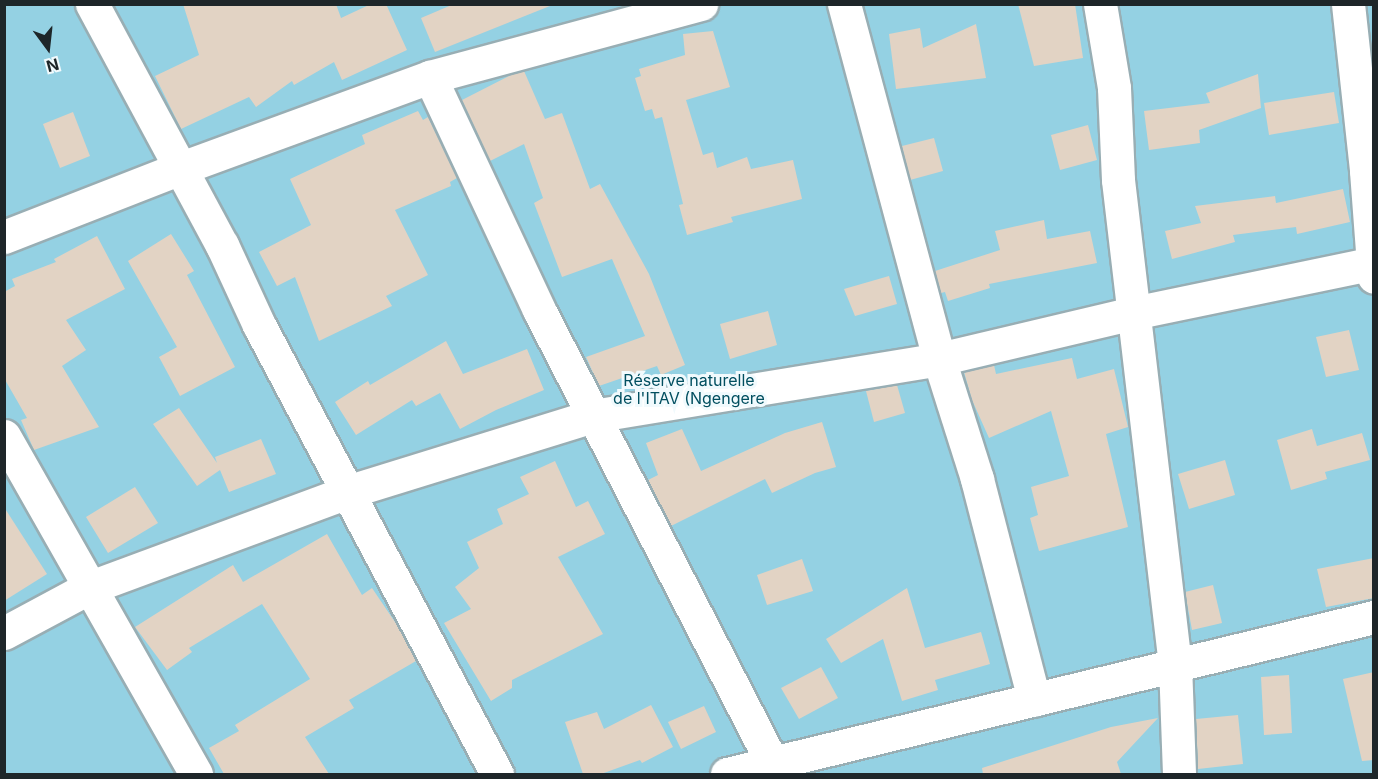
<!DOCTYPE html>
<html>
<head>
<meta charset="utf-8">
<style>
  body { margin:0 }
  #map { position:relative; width:1378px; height:779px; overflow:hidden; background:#f1fafd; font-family:Inter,sans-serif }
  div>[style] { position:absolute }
  .green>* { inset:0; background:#94d1e3 }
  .building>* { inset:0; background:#e2d3c4 }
  .roads { filter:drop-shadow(2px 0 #98aeb4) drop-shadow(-2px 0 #98aeb4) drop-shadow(0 2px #98aeb4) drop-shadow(0 -2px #98aeb4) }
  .minor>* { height:33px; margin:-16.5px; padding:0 16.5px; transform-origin:16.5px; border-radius:16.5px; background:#fff }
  span { translate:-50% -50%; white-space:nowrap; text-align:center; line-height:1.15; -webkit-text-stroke:6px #f1fafd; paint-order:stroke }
  .park-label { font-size:16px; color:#014e5f }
  .frame { position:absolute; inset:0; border:6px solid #1e2629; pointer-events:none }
  .north { position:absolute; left:18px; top:18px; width:60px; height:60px; -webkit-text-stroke:4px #f1fafd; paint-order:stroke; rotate:165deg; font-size:16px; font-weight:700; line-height:24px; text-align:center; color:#1e2629 }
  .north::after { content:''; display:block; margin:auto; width:21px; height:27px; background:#1e2629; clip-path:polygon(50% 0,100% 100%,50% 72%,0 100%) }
</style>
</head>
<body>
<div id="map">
  <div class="green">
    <i style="clip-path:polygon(5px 5px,1373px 5px,1373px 774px,5px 774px)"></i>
  </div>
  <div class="building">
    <i style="clip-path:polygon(183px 4px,336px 4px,341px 18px,371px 4px,386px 4px,407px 50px,342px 80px,334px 62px,294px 85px,292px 81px,256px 107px,249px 97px,181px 129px,155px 76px,199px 55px)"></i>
    <i style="clip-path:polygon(454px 4px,550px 4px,550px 6px,435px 52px,421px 18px)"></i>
    <i style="clip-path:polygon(1018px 4px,1075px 4px,1083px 58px,1034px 66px)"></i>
    <i style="clip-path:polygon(976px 24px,986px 78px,896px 89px,889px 34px,920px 28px,923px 48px)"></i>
    <i style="clip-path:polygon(713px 31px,730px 87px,686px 100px,703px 155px,713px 152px,717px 168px,747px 157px,751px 169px,793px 160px,802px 199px,731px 217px,733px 222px,687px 235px,679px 205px,683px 204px,662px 117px,655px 119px,652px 109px,645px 111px,635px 78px,641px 76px,639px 69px,685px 55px,683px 34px)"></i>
    <i style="clip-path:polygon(524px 71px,545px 119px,562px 113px,590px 189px,600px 184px,649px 274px,685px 365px,661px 375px,657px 366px,599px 386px,586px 357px,645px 336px,612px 259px,562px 277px,534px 203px,543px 198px,524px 144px,490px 161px,462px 100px,511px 75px)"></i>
    <i style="clip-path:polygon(1258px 74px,1261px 108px,1199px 130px,1200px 143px,1149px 150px,1144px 111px,1210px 103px,1206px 93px)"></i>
    <i style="clip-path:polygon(1334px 92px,1339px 123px,1269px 135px,1264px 103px)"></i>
    <i style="clip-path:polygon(418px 111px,423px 120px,428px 117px,457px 178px,450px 182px,451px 186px,395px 210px,428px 275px,386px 296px,392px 306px,319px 341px,295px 277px,277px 286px,259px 252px,311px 225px,290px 179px,365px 144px,362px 135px)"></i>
    <i style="clip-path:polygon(73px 112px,90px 156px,60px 168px,43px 124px)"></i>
    <i style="clip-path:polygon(1088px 125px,1097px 160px,1060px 170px,1051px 135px)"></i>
    <i style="clip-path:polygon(934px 138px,943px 171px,910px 180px,902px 146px)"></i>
    <i style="clip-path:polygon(1343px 189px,1350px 222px,1297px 234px,1296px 227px,1233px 235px,1235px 242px,1172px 259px,1165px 231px,1201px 223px,1195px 206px,1275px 196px,1276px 203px)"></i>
    <i style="clip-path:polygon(1044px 220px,1047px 239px,1090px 231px,1097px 263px,989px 284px,990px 288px,948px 301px,945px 292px,941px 293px,935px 271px,1000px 250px,995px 231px)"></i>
    <i style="clip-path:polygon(171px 234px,194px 271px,187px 275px,235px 367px,180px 396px,159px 357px,177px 347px,128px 261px)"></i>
    <i style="clip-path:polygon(97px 236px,125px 289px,66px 320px,86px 350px,62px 366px,99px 427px,34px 450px,21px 420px,27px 418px,4px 378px,4px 292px,15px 286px,12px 279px,56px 262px,54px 259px)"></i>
    <i style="clip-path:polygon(889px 276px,897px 304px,855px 316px,844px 289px)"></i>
    <i style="clip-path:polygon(768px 311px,777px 345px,730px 359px,720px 324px)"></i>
    <i style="clip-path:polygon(1349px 330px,1359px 370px,1326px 377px,1316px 337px)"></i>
    <i style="clip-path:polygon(446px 341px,463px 374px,527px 349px,544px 390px,496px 410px,460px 429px,440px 393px,416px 406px,412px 400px,356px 435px,335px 402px,368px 381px,370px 385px)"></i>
    <i style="clip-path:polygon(1072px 358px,1077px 379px,1114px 369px,1128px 427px,1106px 434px,1128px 527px,1039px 551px,1030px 518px,1038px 515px,1031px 487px,1069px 476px,1051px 411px,989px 438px,972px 400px,964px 372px,994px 365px,996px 374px)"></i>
    <i style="clip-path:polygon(897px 385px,905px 413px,874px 422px,866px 391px)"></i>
    <i style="clip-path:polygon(179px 408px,217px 463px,215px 457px,261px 439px,276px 474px,229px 492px,220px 470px,197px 486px,153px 424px)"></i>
    <i style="clip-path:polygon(822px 422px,836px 467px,815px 473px,772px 493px,765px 479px,671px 526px,648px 480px,658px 475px,646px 443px,682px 429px,701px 471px,785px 433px)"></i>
    <i style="clip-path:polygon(1312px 429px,1317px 446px,1362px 433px,1370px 460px,1325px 472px,1327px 479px,1291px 490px,1277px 440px)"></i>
    <i style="clip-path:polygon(1225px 460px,1235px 495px,1189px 509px,1178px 474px)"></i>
    <i style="clip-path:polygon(555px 461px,576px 507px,588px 501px,605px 534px,558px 557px,603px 634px,512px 680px,512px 688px,491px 701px,444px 623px,471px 609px,455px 587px,479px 568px,467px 542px,503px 524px,497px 509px,529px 494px,520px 477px)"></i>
    <i style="clip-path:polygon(135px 487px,158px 523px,108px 553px,86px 517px)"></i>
    <i style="clip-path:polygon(4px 507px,47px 574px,4px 601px)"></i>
    <i style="clip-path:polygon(327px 534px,362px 595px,372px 588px,399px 628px,416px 661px,349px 700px,354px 708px,305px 737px,329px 774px,224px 774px,209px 748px,239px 731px,235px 725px,310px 679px,262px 604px,189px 648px,192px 652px,167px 670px,135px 627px,233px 565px,243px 582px)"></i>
    <i style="clip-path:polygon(1374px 558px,1374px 598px,1326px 607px,1317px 569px)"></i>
    <i style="clip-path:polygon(802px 559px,813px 591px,767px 605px,757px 575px)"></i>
    <i style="clip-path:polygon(1213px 585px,1222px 623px,1192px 630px,1185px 592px)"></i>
    <i style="clip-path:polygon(907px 588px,925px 648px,981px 632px,990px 664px,935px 680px,938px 690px,902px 701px,883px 639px,841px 663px,826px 639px)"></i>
    <i style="clip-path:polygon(821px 667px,838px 698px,799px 719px,781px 688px)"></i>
    <i style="clip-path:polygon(1374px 672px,1374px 760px,1362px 761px,1343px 679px)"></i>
    <i style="clip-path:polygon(1289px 675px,1292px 733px,1264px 735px,1261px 677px)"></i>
    <i style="clip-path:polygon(651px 705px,673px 747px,642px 763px,640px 760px,601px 774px,583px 774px,565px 722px,597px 712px,604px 729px)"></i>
    <i style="clip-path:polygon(704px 706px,716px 732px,681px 749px,668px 722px)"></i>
    <i style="clip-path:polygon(1238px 715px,1243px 764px,1198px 769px,1196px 719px)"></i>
    <i style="clip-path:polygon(1158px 718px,1117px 762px,1121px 774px,983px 774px,982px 768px,1111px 727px)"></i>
  </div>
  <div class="roads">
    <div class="minor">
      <i style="left:92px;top:4px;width:274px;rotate:61.7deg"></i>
      <i style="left:222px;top:245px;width:88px;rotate:65.2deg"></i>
      <i style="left:259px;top:325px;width:508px;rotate:62.07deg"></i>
      <i style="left:844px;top:4px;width:367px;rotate:75deg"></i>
      <i style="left:939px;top:359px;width:126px;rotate:72.4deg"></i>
      <i style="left:977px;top:479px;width:228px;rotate:75.5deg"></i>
      <i style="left:1100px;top:4px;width:85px;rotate:80.5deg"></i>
      <i style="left:1114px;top:88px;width:92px;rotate:87.5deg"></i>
      <i style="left:1118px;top:180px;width:487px;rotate:83.3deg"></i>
      <i style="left:1175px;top:664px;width:110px;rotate:87.9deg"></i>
      <i style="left:1348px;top:4px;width:168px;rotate:83.8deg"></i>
      <i style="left:1366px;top:171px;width:106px;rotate:85.7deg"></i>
      <i style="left:430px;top:77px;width:257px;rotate:64.9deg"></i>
      <i style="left:539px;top:310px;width:522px;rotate:62.75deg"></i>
      <i style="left:4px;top:237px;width:190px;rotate:-21.3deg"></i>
      <i style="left:181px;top:168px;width:265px;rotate:-20.1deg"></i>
      <i style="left:430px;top:77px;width:281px;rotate:-15.1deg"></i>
      <i style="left:4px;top:436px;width:389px;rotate:60.4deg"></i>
      <i style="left:4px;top:633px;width:95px;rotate:-28.2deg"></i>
      <i style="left:88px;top:588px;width:276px;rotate:-20.3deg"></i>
      <i style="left:347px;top:492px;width:257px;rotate:-17.2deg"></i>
      <i style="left:592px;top:416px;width:352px;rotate:-9.3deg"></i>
      <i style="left:939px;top:359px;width:199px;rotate:-13.3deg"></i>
      <i style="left:1133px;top:313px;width:246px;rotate:-11.7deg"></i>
      <i style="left:727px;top:774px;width:666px;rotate:-13.64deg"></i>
    </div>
  </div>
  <div class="park-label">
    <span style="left:689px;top:389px">Réserve naturelle<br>de l'ITAV (Ngengere</span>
  </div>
  <div class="frame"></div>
  <div class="north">N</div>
</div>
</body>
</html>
